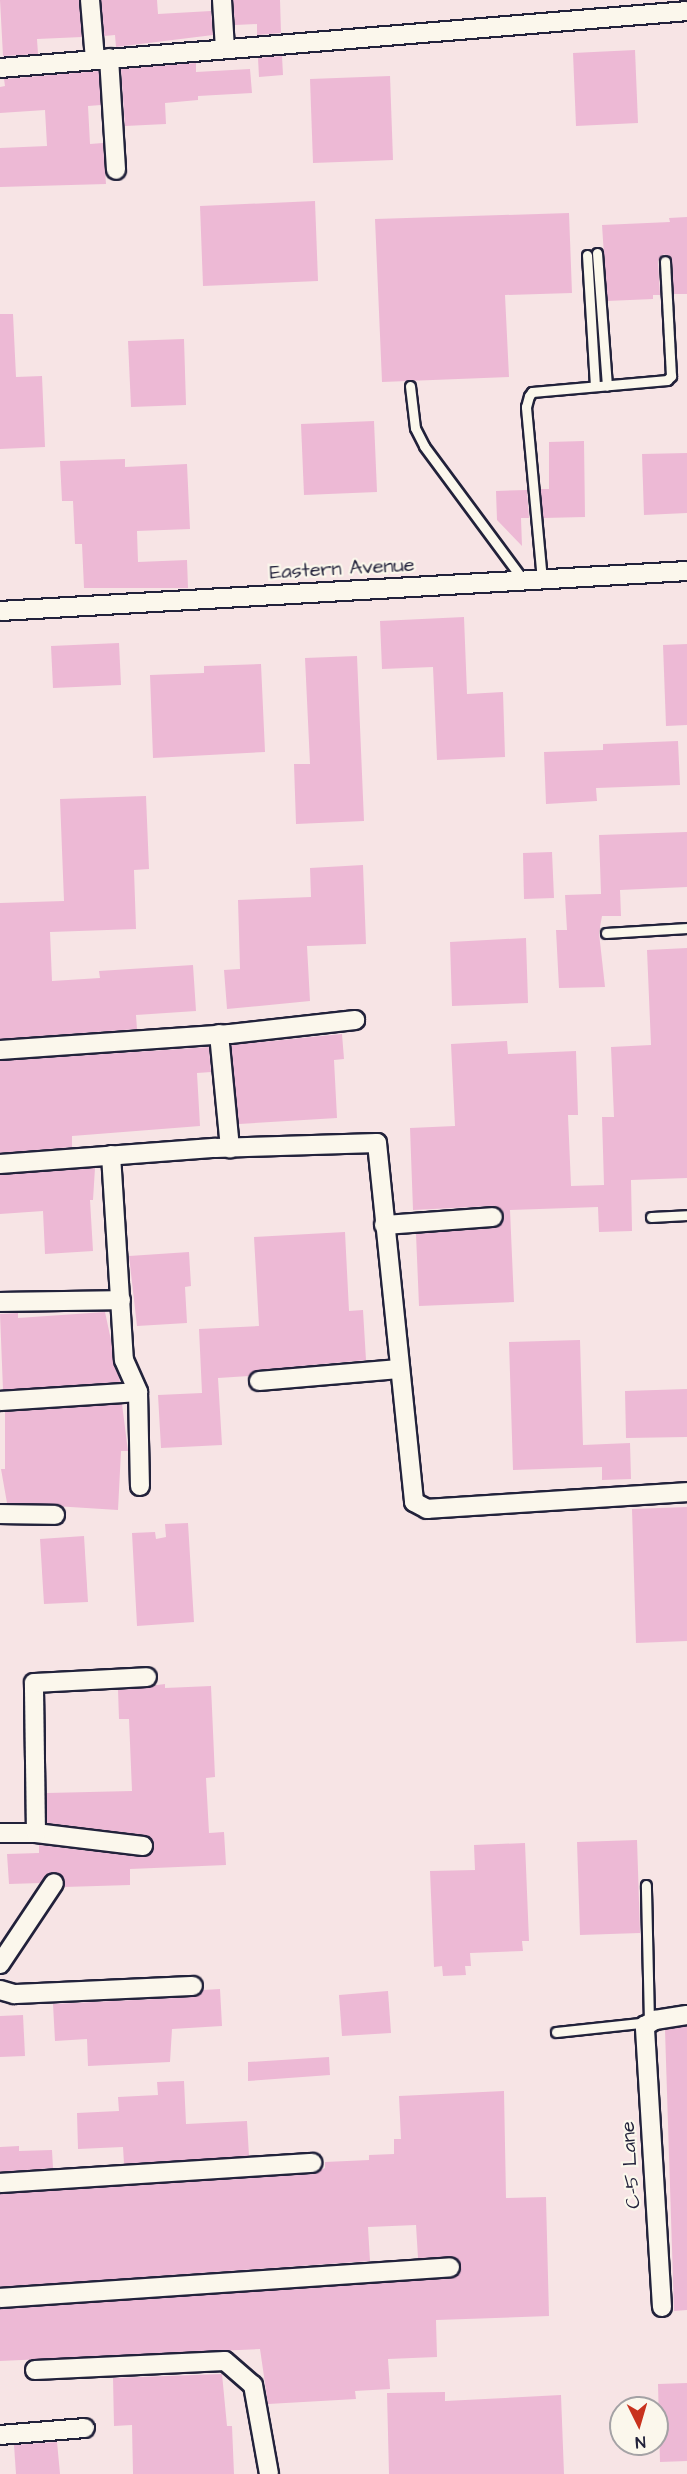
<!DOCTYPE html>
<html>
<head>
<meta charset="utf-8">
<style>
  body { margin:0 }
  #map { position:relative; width:687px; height:2474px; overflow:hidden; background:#f7e4e5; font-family:"Architects Daughter",sans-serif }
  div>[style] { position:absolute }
  .building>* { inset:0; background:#edb9d5 }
  .roads { filter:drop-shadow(2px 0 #22223b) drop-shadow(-2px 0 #22223b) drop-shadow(0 2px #22223b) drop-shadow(0 -2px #22223b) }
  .service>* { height:9px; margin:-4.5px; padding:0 4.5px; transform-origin:4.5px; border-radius:4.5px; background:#fbf7ec }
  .minor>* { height:18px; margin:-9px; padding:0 9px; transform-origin:9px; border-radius:9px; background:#fbf7ec }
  span { translate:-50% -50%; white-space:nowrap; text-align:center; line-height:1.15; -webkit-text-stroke:4.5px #fbf7ec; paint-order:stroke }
  .street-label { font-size:20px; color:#22223b }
  .north { position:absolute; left:609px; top:2396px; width:60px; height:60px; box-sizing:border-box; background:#fbf7ec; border:2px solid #a4a2a5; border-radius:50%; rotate:175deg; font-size:16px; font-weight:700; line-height:24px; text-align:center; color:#22223b }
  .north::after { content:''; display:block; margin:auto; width:21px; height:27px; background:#c8321e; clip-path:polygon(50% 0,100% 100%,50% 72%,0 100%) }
</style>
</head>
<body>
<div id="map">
  <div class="building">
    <i style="clip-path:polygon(0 0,79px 0,82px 37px,37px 39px,38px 54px,3px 56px)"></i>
    <i style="clip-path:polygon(101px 0,157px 0,158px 14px,211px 11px,213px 35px,116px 47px,115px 35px,104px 36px)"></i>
    <i style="clip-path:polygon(233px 0,280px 0,281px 33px,257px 35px,257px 24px,235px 25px)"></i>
    <i style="clip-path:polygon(635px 50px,638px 123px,576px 126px,573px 53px)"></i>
    <i style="clip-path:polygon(282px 56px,283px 75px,259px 77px,258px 58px)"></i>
    <i style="clip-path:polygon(196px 63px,196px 72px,250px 69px,252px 93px,198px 96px,198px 100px,165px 103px,166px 124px,125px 126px,121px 69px)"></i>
    <i style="clip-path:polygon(99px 71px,101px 105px,88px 106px,90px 144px,103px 143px,106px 184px,0 187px,0 148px,47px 146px,45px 110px,0 113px,0 87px,5px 86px,4px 79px)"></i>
    <i style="clip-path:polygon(390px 76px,393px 160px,313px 163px,310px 79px)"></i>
    <i style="clip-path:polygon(315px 201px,318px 281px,203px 286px,200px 206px)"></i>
    <i style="clip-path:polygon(569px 213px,572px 293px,505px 295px,509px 377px,382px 382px,375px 219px)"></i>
    <i style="clip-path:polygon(687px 217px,687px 294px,673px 294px,672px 260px,664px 254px,658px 261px,660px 295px,653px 295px,653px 299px,607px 301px,602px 225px,670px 222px,669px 218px)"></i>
    <i style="clip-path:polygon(0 314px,13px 314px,16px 377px,42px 376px,45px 447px,0 449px)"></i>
    <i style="clip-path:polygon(184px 339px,186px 405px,131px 407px,128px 341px)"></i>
    <i style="clip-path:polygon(374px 421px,377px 492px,304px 495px,301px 424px)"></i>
    <i style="clip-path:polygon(584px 441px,585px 517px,543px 518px,540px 489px,549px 489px,549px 442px)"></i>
    <i style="clip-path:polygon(687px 453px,687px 513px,644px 515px,642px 454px)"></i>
    <i style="clip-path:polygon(125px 459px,125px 467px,187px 464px,190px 529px,137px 531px,138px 562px,187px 560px,188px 588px,84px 588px,82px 544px,75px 544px,73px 501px,62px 501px,60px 461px)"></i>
    <i style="clip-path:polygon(527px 490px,529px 518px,521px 518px,522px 546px,497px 520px,496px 491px)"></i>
    <i style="clip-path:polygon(464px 617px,467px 694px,503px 692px,505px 757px,437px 760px,433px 667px,382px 669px,380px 621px)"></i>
    <i style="clip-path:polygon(119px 643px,121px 685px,53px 688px,51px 646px)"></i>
    <i style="clip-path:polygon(687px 644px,687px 725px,666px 726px,663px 645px)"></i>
    <i style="clip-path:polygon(357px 656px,364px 821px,296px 824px,294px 764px,310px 764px,305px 658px)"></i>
    <i style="clip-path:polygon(261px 664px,265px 752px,153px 758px,150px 675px,204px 673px,204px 666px)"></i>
    <i style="clip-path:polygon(678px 741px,680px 785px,596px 788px,597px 801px,546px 804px,544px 752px,603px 750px,603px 744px)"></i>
    <i style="clip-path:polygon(146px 796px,149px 869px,134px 870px,136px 929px,50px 932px,52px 981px,100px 978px,99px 971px,193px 965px,196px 1011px,136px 1015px,137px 1029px,0 1039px,0 903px,64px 901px,60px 799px)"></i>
    <i style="clip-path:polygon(687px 832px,687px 887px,620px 890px,621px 916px,602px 916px,599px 933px,605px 987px,559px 988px,556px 930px,567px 930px,565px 895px,601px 894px,599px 835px)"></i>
    <i style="clip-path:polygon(552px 852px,554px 898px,524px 899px,523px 853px)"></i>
    <i style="clip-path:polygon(363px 865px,366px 944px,307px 946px,310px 1001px,227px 1009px,224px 970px,240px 969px,238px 900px,311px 897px,310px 868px)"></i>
    <i style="clip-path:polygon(526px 938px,528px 1003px,452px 1006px,450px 942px)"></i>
    <i style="clip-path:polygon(687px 948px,687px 1178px,631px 1180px,632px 1231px,599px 1232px,598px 1207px,510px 1210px,514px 1302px,419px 1306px,416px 1234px,494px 1228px,504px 1217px,502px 1210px,492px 1206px,413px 1210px,410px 1128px,455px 1126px,451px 1044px,507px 1041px,508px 1054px,576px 1051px,578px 1115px,568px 1115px,571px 1186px,604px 1185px,602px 1117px,614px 1117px,611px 1047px,651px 1045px,647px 950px)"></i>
    <i style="clip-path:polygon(342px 1034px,344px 1059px,334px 1060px,337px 1118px,239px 1124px,231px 1045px)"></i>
    <i style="clip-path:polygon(209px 1047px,211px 1072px,197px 1073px,200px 1126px,72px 1136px,72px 1147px,0 1153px,0 1061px)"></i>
    <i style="clip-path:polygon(95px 1168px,93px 1200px,90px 1200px,93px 1251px,45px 1254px,43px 1211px,0 1214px,0 1175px)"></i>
    <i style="clip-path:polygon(345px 1232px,349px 1311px,363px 1310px,366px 1360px,258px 1370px,249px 1376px,218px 1378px,222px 1445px,161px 1448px,158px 1395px,202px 1393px,199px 1329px,259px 1326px,254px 1237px)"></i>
    <i style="clip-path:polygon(189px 1252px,191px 1286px,185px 1287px,187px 1323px,137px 1326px,129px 1256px)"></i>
    <i style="clip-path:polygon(105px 1312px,120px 1382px,3px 1390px,0 1314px,18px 1313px,18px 1318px)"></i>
    <i style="clip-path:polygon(580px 1340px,583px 1445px,630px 1443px,631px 1479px,602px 1480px,602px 1467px,513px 1470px,509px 1342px)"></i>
    <i style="clip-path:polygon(687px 1389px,687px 1437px,626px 1438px,625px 1391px)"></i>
    <i style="clip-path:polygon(122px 1404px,128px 1451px,121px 1451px,118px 1510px,7px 1503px,1px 1469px,5px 1469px,5px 1412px)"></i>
    <i style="clip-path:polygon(687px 1507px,687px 1641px,636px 1643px,632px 1509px)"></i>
    <i style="clip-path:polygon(188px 1523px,194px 1622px,137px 1626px,132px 1533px,155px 1532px,156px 1539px,166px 1537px,165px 1524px)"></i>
    <i style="clip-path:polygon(84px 1536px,88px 1602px,44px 1604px,40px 1539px)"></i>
    <i style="clip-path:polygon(165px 1684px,165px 1688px,211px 1686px,215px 1777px,206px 1778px,209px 1833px,224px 1832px,226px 1865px,130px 1869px,130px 1885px,64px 1887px,64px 1878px,54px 1872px,41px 1883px,9px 1884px,7px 1854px,39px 1853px,39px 1845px,142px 1857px,152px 1853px,154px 1842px,145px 1835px,47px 1823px,47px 1793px,132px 1791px,129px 1719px,119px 1719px,118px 1690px)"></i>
    <i style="clip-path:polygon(637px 1840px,640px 1933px,580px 1935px,577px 1842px)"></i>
    <i style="clip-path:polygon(525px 1843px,529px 1941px,522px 1941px,523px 1951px,470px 1953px,471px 1966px,465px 1966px,466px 1975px,443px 1976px,442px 1966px,434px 1967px,430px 1871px,475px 1870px,474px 1845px)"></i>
    <i style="clip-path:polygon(220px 1989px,222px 2026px,172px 2029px,170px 2062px,88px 2066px,87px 2039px,55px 2041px,53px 2004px,194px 1997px,203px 1990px)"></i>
    <i style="clip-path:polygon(388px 1991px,391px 2033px,342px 2036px,339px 1995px)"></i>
    <i style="clip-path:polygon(23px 2015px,25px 2056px,0 2057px,0 2016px)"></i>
    <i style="clip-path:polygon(687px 2026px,687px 2310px,674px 2311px,665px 2030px)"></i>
    <i style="clip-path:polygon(329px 2057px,330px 2075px,248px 2081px,248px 2062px)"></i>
    <i style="clip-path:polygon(184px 2081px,186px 2124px,247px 2121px,249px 2156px,124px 2164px,123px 2147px,78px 2149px,77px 2113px,119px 2111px,118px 2097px,158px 2095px,157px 2082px)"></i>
    <i style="clip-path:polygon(504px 2091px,506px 2198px,546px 2197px,549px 2316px,436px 2320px,437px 2357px,388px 2359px,390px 2389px,355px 2391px,356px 2399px,268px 2404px,260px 2349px,0 2361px,0 2309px,451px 2278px,461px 2267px,454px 2257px,418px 2258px,416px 2225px,368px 2227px,370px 2261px,0 2287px,0 2194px,313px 2174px,325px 2168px,325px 2162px,369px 2160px,369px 2155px,394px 2154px,394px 2139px,401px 2139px,399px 2096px)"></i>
    <i style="clip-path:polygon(19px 2146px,19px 2151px,52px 2150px,53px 2168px,0 2172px,0 2147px)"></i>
    <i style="clip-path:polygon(222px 2374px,227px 2426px,232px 2426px,234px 2474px,133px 2474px,132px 2425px,114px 2426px,113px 2378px)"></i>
    <i style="clip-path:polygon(687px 2383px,687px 2461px,660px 2462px,658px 2384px)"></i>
    <i style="clip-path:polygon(445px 2392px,445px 2401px,561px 2395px,564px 2474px,389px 2474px,387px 2393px)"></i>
    <i style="clip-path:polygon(57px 2442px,60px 2474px,16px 2474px,14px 2445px)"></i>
  </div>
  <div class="roads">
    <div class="service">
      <i style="left:597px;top:253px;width:133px;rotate:85.7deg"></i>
      <i style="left:587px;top:255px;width:131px;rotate:86.5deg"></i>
      <i style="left:410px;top:386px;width:42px;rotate:83.2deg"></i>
      <i style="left:415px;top:428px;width:20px;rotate:63deg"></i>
      <i style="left:424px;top:446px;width:168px;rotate:53.5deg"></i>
      <i style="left:542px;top:580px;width:174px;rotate:-95.3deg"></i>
      <i style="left:526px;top:407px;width:11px;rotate:-75deg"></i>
      <i style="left:529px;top:396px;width:5px;rotate:-53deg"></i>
      <i style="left:532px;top:392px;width:136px;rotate:-5.1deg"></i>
      <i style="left:667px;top:380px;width:6px;rotate:-45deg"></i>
      <i style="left:671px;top:376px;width:115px;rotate:-93deg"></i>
      <i style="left:606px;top:933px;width:81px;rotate:-3.5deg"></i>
      <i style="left:651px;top:1217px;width:36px;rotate:-3deg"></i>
      <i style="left:556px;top:2032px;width:94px;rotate:-6.1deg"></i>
      <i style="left:649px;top:2022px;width:137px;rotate:-91.3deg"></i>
    </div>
    <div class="minor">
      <i style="left:90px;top:0;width:59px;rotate:85.2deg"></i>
      <i style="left:222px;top:0;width:49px;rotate:86.5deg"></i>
      <i style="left:109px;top:58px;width:112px;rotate:86.4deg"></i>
      <i style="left:0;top:68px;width:689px;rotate:-4.74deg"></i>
      <i style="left:0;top:611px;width:688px;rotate:-3.33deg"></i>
      <i style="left:219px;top:1034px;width:115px;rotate:84.5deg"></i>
      <i style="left:0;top:1050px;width:231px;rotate:-4deg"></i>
      <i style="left:230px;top:1034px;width:126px;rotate:-6.4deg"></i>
      <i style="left:111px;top:1155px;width:205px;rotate:86.4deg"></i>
      <i style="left:124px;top:1360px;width:35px;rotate:66deg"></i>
      <i style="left:138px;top:1392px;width:94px;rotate:88.8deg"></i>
      <i style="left:0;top:1164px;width:216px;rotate:-4.3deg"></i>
      <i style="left:215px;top:1148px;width:162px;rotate:-1.8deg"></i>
      <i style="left:377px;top:1143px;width:361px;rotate:84.1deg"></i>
      <i style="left:414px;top:1502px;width:15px;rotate:28deg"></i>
      <i style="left:427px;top:1509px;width:261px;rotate:-3.7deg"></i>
      <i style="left:384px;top:1225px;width:109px;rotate:-4.2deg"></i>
      <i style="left:0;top:1302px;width:121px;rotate:-0.9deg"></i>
      <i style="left:259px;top:1381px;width:140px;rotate:-4.9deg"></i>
      <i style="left:0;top:1401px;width:138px;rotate:-3.7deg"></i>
      <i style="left:0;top:1514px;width:55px;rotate:1deg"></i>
      <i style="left:0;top:1833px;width:36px"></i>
      <i style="left:143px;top:1846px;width:108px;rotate:-173.1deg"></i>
      <i style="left:36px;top:1833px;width:150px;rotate:-90.8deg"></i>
      <i style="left:34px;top:1683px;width:113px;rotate:-3deg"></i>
      <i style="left:0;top:1964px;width:97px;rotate:-56.3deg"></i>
      <i style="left:0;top:1990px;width:15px;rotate:16deg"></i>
      <i style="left:14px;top:1994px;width:179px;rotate:-2.6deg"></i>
      <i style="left:0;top:2183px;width:313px;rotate:-3.7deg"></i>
      <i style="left:0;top:2298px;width:451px;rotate:-3.9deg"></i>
      <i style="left:662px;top:2307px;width:282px;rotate:-93.5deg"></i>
      <i style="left:645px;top:2026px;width:12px;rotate:-31deg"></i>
      <i style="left:655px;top:2020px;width:32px;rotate:-9deg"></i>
      <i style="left:35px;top:2370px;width:190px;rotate:-2.7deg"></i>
      <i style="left:225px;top:2361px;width:37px;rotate:41deg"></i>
      <i style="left:253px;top:2385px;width:90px;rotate:79.8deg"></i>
      <i style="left:0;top:2435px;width:85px;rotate:-4.7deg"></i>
    </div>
  </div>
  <div class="street-label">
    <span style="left:342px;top:569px;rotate:-3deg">Eastern Avenue</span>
    <span style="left:631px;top:2165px;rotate:-94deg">C-5 Lane</span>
  </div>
  <div class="north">N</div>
</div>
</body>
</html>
